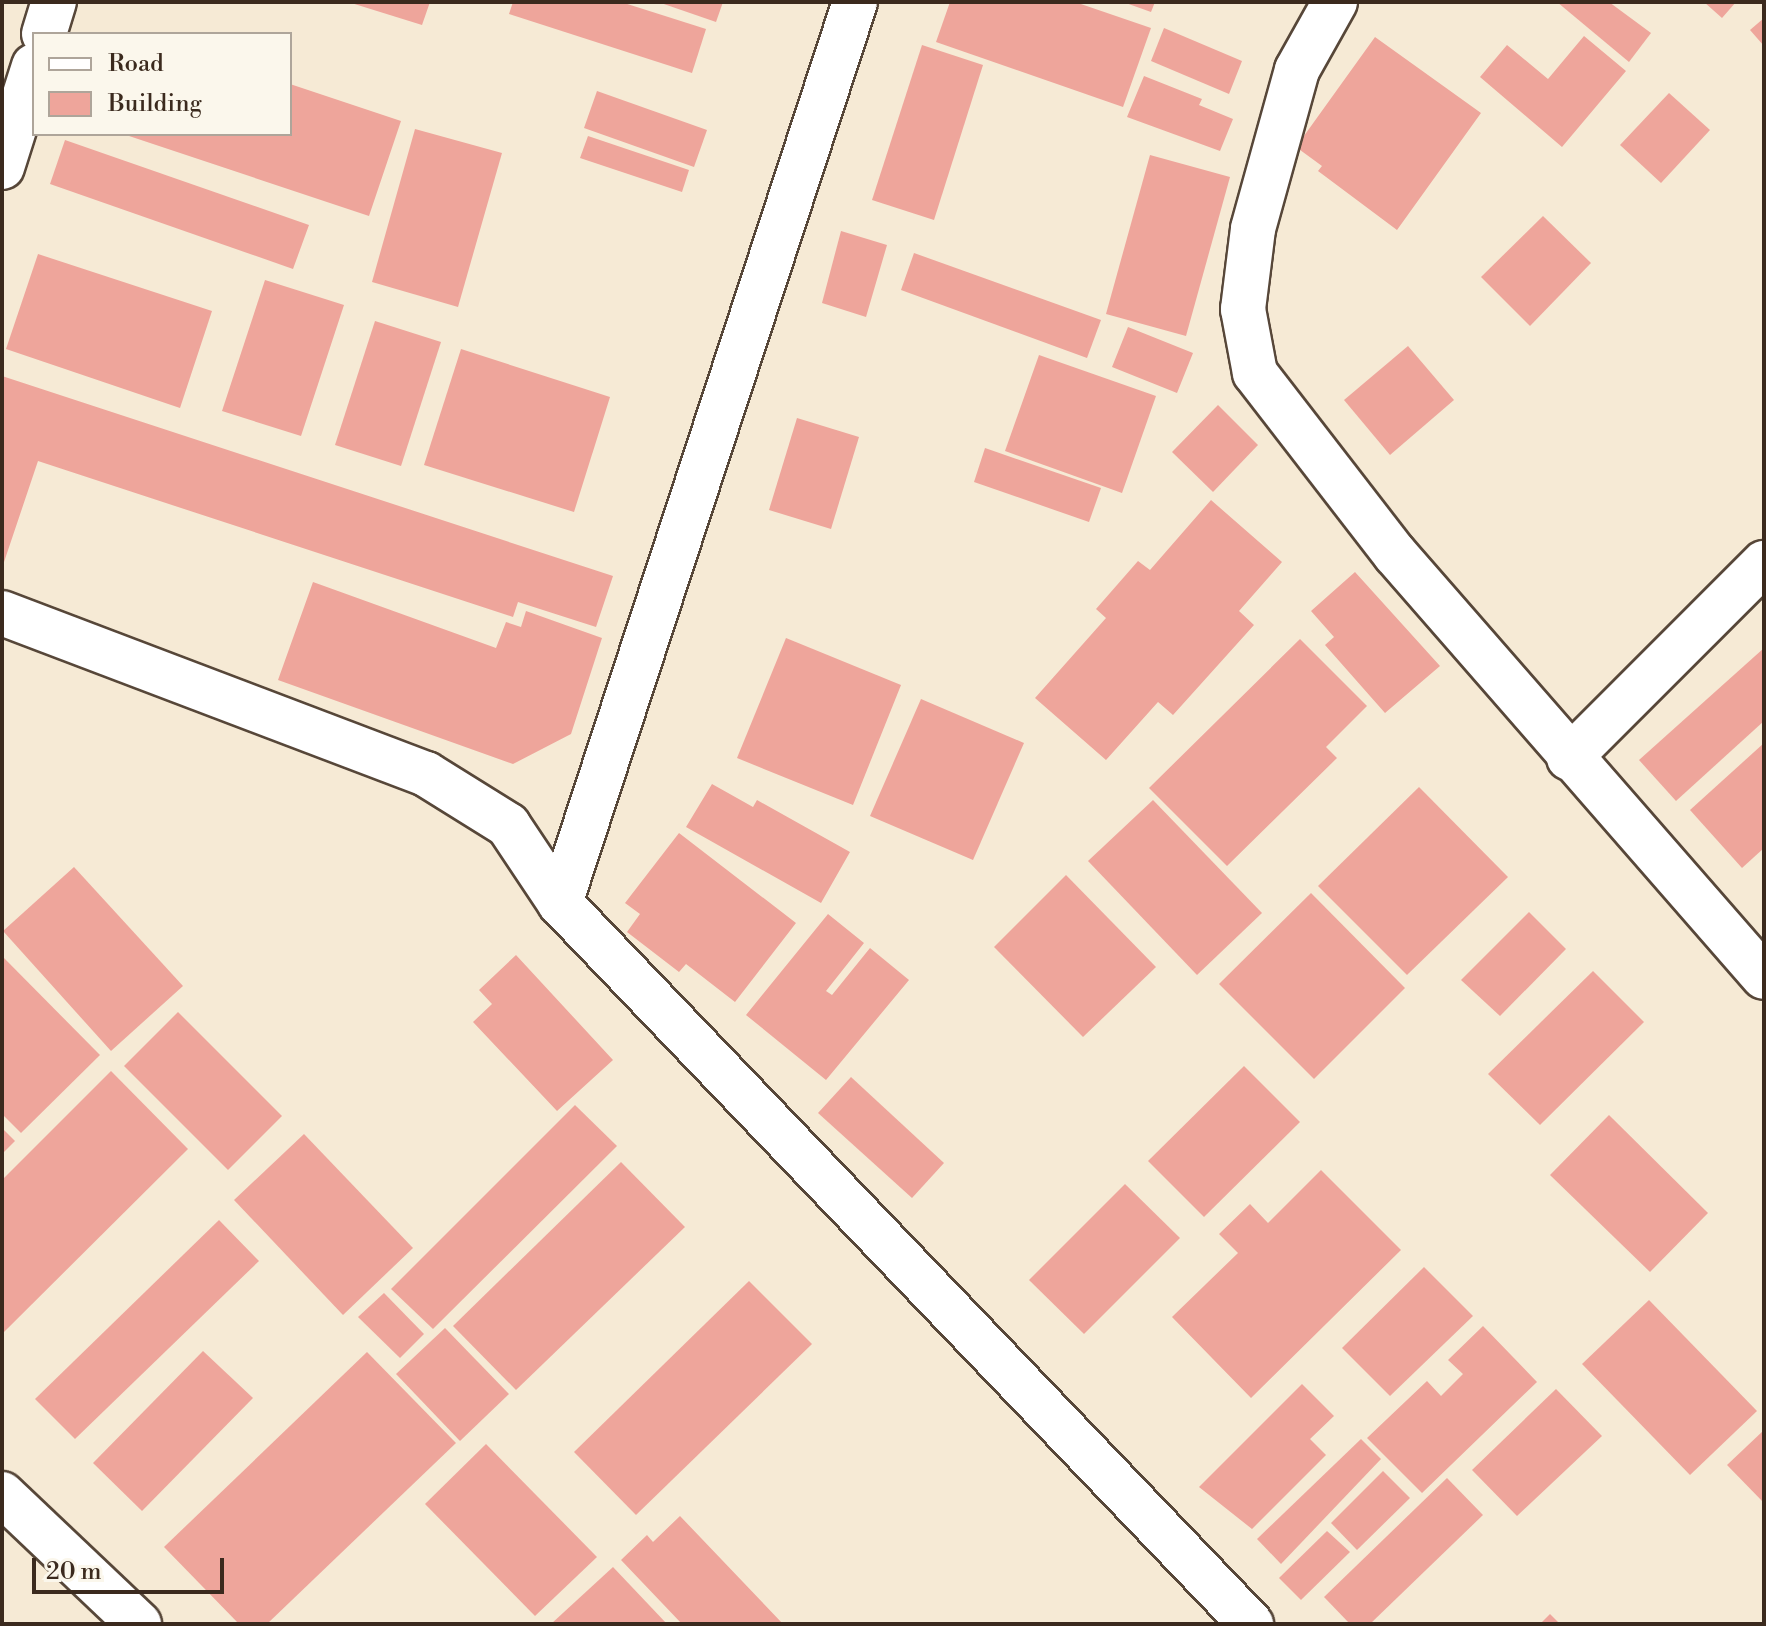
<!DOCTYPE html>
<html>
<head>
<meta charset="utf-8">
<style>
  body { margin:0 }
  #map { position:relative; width:1766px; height:1626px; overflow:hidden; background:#f6ead5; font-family:"Libre Bodoni",serif }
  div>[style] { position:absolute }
  .building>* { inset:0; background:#eea59b }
  .roads { filter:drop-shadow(2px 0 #574739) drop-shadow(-2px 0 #574739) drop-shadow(0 2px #574739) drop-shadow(0 -2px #574739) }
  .minor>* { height:44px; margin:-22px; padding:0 22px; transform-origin:22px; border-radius:22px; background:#fff }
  span { translate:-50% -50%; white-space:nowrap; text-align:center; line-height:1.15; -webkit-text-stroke:6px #fbf7ec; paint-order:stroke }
  .frame { position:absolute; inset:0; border:4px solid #3b2a1e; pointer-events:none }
  .legend { position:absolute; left:32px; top:32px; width:260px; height:104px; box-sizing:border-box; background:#fbf7ec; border:2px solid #aea59a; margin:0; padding:10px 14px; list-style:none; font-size:24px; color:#3b2a1e }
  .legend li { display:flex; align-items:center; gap:16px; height:40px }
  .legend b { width:40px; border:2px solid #aea59a }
  .scale { position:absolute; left:32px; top:1558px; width:192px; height:36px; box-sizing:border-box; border:4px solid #3b2a1e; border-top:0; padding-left:10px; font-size:24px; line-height:28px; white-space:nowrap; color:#3b2a1e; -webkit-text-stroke:6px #fbf7ec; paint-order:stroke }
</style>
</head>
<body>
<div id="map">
  <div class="building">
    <i style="clip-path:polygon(348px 2px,430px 2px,422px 25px)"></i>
    <i style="clip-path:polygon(513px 2px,621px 2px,706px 29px,692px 73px,509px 14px)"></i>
    <i style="clip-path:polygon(658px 2px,723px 2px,716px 22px)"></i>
    <i style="clip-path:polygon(950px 2px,1075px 2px,1151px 28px,1123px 107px,936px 42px)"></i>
    <i style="clip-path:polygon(1123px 2px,1155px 2px,1151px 12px)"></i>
    <i style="clip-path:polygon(1557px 2px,1609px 2px,1651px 33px,1629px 62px)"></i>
    <i style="clip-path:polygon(1704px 2px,1736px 2px,1722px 18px)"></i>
    <i style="clip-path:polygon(1764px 18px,1764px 46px,1750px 30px)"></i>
    <i style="clip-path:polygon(1164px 28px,1242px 61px,1229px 94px,1151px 61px)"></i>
    <i style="clip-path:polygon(1584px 36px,1626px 71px,1562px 147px,1480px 77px,1507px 45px,1548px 79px)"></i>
    <i style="clip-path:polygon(1375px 37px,1481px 113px,1397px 230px,1318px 171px,1322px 166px,1296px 147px)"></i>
    <i style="clip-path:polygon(922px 45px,983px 65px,934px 220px,872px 200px)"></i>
    <i style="clip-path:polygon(1144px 76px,1202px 99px,1199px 105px,1233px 119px,1220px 151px,1127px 117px)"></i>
    <i style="clip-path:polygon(290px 84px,401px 121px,369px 216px,126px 135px,290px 134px)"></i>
    <i style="clip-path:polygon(597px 91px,707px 130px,694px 167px,584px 128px)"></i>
    <i style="clip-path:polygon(1669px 93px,1710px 130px,1661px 183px,1620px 145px)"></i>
    <i style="clip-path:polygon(415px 129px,502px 153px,458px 307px,372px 282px)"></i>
    <i style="clip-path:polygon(588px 136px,689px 170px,682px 192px,580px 158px)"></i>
    <i style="clip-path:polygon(65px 140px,309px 225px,293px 269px,50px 184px)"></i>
    <i style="clip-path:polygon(1150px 155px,1230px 177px,1186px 336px,1106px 314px)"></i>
    <i style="clip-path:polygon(1543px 216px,1591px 263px,1530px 326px,1481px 277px)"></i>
    <i style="clip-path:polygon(841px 231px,887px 245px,866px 317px,822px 303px)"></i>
    <i style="clip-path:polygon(914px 253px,1101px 320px,1087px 358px,901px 290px)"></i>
    <i style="clip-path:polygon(38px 254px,212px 311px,180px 408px,6px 349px)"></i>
    <i style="clip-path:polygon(265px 280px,344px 305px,301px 436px,222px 411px)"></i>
    <i style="clip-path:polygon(375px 321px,441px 342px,401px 466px,335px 445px)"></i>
    <i style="clip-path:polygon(1128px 327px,1193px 353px,1177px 393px,1112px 367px)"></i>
    <i style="clip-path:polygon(1408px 346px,1454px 400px,1390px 455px,1344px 400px)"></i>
    <i style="clip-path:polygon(461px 349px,610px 397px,574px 512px,424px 465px)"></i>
    <i style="clip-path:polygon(1039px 355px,1156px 396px,1122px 493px,1005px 451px)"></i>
    <i style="clip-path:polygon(2px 376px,613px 576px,596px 627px,518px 602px,513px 617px,38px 461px,2px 568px)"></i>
    <i style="clip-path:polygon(1218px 405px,1258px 445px,1213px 492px,1172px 452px)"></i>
    <i style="clip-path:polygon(797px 418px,859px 437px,831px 529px,769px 510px)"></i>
    <i style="clip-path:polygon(985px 448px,1101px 488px,1089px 522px,974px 482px)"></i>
    <i style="clip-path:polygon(1211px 500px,1282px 562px,1239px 611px,1254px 625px,1173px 715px,1158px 702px,1106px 760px,1035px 698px,1106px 618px,1096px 609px,1138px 561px,1150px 570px)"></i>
    <i style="clip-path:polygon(1355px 572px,1440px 666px,1385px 713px,1325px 645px,1334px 637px,1311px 611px)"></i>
    <i style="clip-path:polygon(313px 582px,496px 648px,506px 622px,521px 627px,526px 611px,602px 638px,571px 734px,513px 764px,278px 680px)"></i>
    <i style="clip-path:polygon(786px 638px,901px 685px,853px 805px,737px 758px)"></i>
    <i style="clip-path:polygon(1300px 639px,1367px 706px,1326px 747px,1337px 758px,1227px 866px,1149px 788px)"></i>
    <i style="clip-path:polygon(1764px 648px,1764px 721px,1676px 801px,1639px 760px)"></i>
    <i style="clip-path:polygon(921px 699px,1024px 743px,973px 860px,870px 816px)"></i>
    <i style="clip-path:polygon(1764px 743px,1764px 848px,1742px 868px,1690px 810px)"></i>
    <i style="clip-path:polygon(712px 784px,753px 807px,757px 800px,850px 852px,821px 903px,686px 827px)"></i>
    <i style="clip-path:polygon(1419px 787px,1508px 877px,1407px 975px,1318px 886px)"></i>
    <i style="clip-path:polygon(1153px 800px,1262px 913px,1197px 975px,1088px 861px)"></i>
    <i style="clip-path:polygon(679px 833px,796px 923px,735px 1002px,686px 964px,679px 972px,627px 932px,640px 914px,625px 903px)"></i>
    <i style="clip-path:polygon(74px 867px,183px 986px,111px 1051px,3px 931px)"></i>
    <i style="clip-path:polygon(1066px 875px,1156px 967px,1083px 1037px,994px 947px)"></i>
    <i style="clip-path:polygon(1311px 893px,1405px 988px,1314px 1079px,1219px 984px)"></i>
    <i style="clip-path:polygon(1529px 912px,1566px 949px,1500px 1016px,1461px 980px)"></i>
    <i style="clip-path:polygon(828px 914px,864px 943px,826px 991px,832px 995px,870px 948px,909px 980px,826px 1080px,746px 1015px)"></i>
    <i style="clip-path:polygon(516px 955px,613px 1060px,557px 1111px,473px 1022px,492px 1004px,479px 990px)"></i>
    <i style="clip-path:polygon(2px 956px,100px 1055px,21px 1133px,2px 1114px)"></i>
    <i style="clip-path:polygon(1593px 971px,1644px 1022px,1540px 1125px,1488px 1074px)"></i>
    <i style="clip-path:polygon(178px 1012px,282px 1116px,228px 1170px,124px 1066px)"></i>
    <i style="clip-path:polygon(1244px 1066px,1300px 1122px,1204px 1217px,1148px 1161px)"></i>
    <i style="clip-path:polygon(111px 1071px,188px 1149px,2px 1334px,2px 1180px)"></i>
    <i style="clip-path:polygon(851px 1077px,944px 1163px,912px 1198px,818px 1113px)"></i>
    <i style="clip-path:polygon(575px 1105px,617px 1146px,433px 1329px,391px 1289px)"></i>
    <i style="clip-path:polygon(1609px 1115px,1708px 1213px,1650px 1272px,1550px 1175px)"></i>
    <i style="clip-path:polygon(2px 1128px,15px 1141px,2px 1154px)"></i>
    <i style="clip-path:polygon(304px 1134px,413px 1248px,343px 1315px,234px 1200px)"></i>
    <i style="clip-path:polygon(621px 1162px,685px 1227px,516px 1390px,453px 1326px)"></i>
    <i style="clip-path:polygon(1321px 1170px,1401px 1250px,1251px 1398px,1172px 1317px,1238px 1253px,1219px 1234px,1250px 1204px,1268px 1223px)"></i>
    <i style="clip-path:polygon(1125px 1184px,1180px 1238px,1084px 1334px,1029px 1280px)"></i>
    <i style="clip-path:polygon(219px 1220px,259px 1261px,75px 1439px,35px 1399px)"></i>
    <i style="clip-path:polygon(1424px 1267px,1473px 1316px,1390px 1396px,1342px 1348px)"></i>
    <i style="clip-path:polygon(749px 1281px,812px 1344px,636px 1515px,574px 1452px)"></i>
    <i style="clip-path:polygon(384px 1293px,424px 1334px,400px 1358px,358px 1317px)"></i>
    <i style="clip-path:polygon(1649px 1300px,1757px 1411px,1690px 1475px,1582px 1364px)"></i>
    <i style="clip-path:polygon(1483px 1326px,1537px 1382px,1422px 1493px,1367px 1438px,1427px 1381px,1441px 1396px,1463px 1374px,1448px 1360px)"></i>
    <i style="clip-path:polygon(445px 1328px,509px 1394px,460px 1441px,396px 1374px)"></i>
    <i style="clip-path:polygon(203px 1351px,253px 1398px,142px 1511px,93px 1463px)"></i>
    <i style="clip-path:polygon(367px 1352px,456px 1443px,267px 1624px,239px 1624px,164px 1547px)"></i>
    <i style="clip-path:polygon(1302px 1384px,1334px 1416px,1310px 1439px,1326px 1455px,1252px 1529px,1199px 1487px)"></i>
    <i style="clip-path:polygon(1556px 1389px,1602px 1436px,1517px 1516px,1472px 1470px)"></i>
    <i style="clip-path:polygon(1764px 1430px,1764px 1503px,1727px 1465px)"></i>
    <i style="clip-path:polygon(1361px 1439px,1381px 1459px,1281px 1564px,1257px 1539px)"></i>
    <i style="clip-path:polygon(486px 1444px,597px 1557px,535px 1616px,425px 1504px)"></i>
    <i style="clip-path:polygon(1383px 1471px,1410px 1498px,1357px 1550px,1331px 1523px)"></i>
    <i style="clip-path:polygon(1447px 1478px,1483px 1515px,1370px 1624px,1350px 1624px,1324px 1597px)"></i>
    <i style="clip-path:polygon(680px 1516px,783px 1624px,682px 1624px,621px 1560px,647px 1535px,653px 1542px)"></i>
    <i style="clip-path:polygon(1327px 1531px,1350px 1552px,1301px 1600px,1279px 1578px)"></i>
    <i style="clip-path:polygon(613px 1567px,667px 1624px,551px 1624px)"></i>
    <i style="clip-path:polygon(1550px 1614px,1560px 1624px,1540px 1624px)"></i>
  </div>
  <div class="roads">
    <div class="minor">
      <i style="left:1335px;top:2px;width:78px;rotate:119.2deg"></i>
      <i style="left:1297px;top:70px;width:165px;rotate:105.5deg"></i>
      <i style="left:1253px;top:229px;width:81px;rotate:97.1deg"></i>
      <i style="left:1243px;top:309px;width:65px;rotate:79.4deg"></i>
      <i style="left:1255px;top:373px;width:229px;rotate:52.3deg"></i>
      <i style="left:1395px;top:554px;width:561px;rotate:48.9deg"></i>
      <i style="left:44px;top:34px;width:34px;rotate:-73deg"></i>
      <i style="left:2px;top:167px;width:106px;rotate:-72.4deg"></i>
      <i style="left:2px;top:613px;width:454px;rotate:20.8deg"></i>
      <i style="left:426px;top:774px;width:97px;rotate:31.9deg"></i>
      <i style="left:508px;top:825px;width:94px;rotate:56.3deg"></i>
      <i style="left:560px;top:903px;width:999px;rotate:46.22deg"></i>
      <i style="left:1569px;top:758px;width:276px;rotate:-45deg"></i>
      <i style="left:560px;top:903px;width:948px;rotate:-71.87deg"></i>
      <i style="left:2px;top:1494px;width:189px;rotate:43.5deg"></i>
    </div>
  </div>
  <div class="frame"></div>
  <ul class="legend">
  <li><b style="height:10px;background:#fff"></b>Road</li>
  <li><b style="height:22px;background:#eea59b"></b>Building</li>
  </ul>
  <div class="scale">20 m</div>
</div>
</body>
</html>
